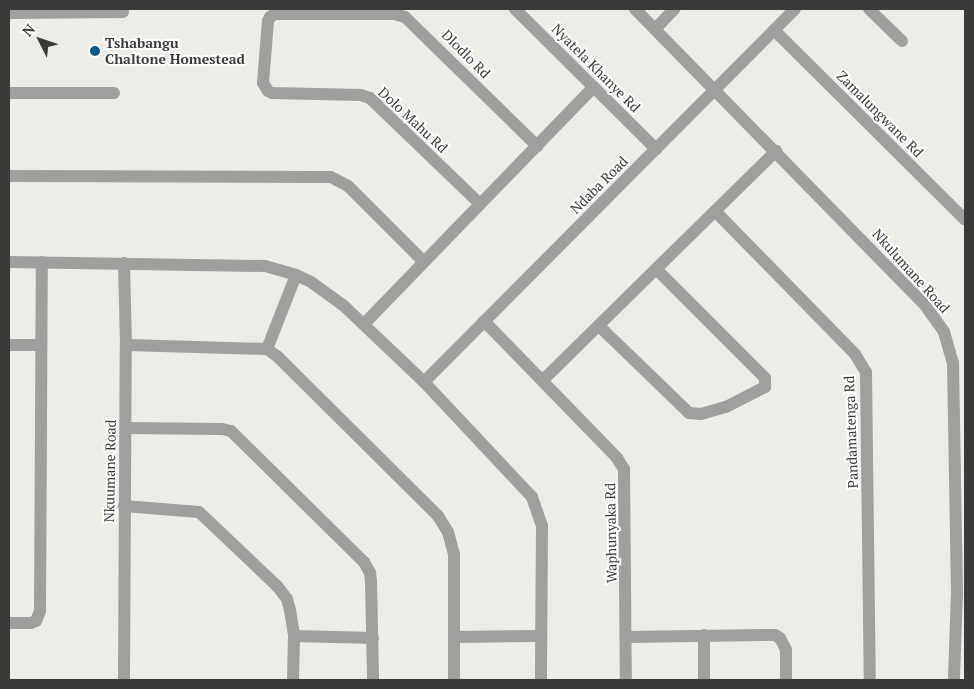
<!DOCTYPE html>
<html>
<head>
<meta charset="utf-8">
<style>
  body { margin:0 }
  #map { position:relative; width:974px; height:689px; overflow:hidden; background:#eeece6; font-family:"PT Serif",serif }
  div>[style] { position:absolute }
  .minor>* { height:12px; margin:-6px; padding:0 6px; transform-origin:6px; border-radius:6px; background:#a09f9d }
  .dots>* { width:14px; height:14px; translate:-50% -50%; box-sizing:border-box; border:2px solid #fff; border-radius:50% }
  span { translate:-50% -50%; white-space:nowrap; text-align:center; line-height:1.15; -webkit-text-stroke:4px #fff; paint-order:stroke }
  .poi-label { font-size:14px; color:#3b3a38; font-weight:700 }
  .left { translate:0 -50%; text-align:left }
  .street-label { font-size:14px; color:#3b3a38 }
  .frame { position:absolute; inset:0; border:10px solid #3b3a38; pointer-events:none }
  .north { position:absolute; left:15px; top:15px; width:50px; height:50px; -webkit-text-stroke:4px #fff; paint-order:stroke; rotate:311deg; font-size:14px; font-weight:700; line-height:20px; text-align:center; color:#3b3a38 }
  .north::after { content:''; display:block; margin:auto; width:18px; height:22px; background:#3b3a38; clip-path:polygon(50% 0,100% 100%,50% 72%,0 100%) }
</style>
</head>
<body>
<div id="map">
  <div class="minor">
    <i style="left:515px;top:9px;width:199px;rotate:44.8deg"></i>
    <i style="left:635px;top:9px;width:413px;rotate:45.6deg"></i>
    <i style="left:924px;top:304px;width:34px;rotate:54deg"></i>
    <i style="left:944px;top:332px;width:32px;rotate:74deg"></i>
    <i style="left:953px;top:363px;width:229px;rotate:89deg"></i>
    <i style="left:957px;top:592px;width:88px;rotate:92deg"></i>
    <i style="left:869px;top:9px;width:46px;rotate:44.1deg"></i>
    <i style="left:9px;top:13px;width:114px;rotate:-0.5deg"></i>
    <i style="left:655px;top:29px;width:28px;rotate:-46deg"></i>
    <i style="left:774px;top:30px;width:269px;rotate:44.8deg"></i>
    <i style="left:9px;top:93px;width:105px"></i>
    <i style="left:9px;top:176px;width:322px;rotate:0.2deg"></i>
    <i style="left:331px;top:177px;width:19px;rotate:28deg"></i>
    <i style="left:348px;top:186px;width:107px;rotate:45deg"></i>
    <i style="left:480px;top:204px;width:153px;rotate:-136.1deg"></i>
    <i style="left:370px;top:98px;width:9px;rotate:-162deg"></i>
    <i style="left:361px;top:95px;width:89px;rotate:-178.7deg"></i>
    <i style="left:272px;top:93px;width:4px;rotate:-153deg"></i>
    <i style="left:268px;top:91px;width:9px;rotate:-122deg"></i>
    <i style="left:263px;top:83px;width:62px;rotate:-85.4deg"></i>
    <i style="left:268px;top:21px;width:4px;rotate:-63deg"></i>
    <i style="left:270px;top:17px;width:6px;rotate:-31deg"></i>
    <i style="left:275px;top:14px;width:119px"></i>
    <i style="left:394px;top:14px;width:11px;rotate:15deg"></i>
    <i style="left:405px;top:17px;width:185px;rotate:44.3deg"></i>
    <i style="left:715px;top:211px;width:200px;rotate:45.6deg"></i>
    <i style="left:855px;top:354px;width:21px;rotate:59deg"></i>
    <i style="left:866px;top:372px;width:308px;rotate:89.3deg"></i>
    <i style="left:9px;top:262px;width:256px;rotate:0.9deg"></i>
    <i style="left:265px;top:266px;width:32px;rotate:16deg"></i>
    <i style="left:296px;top:275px;width:17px;rotate:25deg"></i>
    <i style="left:311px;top:282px;width:39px;rotate:36deg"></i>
    <i style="left:343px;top:305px;width:112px;rotate:43.5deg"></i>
    <i style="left:424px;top:382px;width:158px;rotate:46.8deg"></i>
    <i style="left:532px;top:497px;width:31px;rotate:71deg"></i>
    <i style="left:542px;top:526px;width:154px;rotate:90.4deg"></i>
    <i style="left:484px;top:321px;width:191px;rotate:45.8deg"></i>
    <i style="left:617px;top:458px;width:13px;rotate:58deg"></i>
    <i style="left:624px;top:469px;width:211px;rotate:89.5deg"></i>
    <i style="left:364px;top:324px;width:330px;rotate:-45.9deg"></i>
    <i style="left:599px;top:326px;width:125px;rotate:44deg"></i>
    <i style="left:689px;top:413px;width:12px;rotate:5deg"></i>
    <i style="left:701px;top:414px;width:26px;rotate:-16deg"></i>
    <i style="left:726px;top:407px;width:44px;rotate:-27.1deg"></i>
    <i style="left:765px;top:387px;width:9px;rotate:-90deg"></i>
    <i style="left:765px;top:378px;width:154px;rotate:-135deg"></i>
    <i style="left:9px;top:345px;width:31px"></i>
    <i style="left:126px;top:345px;width:141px;rotate:1.6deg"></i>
    <i style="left:267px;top:349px;width:14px;rotate:36deg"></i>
    <i style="left:278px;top:357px;width:226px;rotate:44.8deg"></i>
    <i style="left:438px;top:516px;width:19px;rotate:58deg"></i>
    <i style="left:448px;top:532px;width:23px;rotate:75deg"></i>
    <i style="left:454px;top:554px;width:126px;rotate:90deg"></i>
    <i style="left:267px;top:349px;width:79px;rotate:-68.6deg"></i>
    <i style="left:543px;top:380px;width:327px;rotate:-44.5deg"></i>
    <i style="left:424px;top:382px;width:526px;rotate:-45.15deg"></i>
    <i style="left:126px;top:428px;width:96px;rotate:0.6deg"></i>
    <i style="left:222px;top:429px;width:9px;rotate:13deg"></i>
    <i style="left:231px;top:431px;width:187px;rotate:44.6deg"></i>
    <i style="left:364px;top:562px;width:13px;rotate:61deg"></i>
    <i style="left:370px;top:573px;width:8px;rotate:83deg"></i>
    <i style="left:371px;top:581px;width:99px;rotate:88.8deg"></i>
    <i style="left:124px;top:506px;width:75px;rotate:4.6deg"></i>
    <i style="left:199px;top:512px;width:108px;rotate:43.5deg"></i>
    <i style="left:277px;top:586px;width:16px;rotate:52deg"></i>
    <i style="left:287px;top:599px;width:11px;rotate:75deg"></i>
    <i style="left:290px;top:610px;width:26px;rotate:81deg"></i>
    <i style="left:294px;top:636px;width:44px;rotate:91.3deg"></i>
    <i style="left:9px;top:623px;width:22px"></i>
    <i style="left:31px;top:623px;width:5px;rotate:-22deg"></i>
    <i style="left:36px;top:621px;width:11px;rotate:-68deg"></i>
    <i style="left:40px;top:611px;width:349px;rotate:-89.7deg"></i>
    <i style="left:704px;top:635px;width:45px;rotate:90deg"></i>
    <i style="left:294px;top:636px;width:79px;rotate:1.5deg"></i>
    <i style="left:455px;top:637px;width:86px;rotate:-0.7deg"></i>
    <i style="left:627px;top:637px;width:148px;rotate:-0.8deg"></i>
    <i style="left:775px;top:635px;width:6px;rotate:31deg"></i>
    <i style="left:780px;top:638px;width:13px;rotate:63deg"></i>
    <i style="left:786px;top:650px;width:30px;rotate:90deg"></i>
    <i style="left:124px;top:680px;width:335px;rotate:-89.7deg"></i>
    <i style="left:126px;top:345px;width:82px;rotate:-91.4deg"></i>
  </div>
  <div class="dots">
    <i style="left:95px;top:51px;background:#045a8c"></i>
  </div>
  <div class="poi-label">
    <span class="left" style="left:105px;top:51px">Tshabangu<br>Chaltone Homestead</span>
  </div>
  <div class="street-label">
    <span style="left:466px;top:54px;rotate:45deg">Dlodlo Rd</span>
    <span style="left:596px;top:68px;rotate:45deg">Nyatela Khanye Rd</span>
    <span style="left:880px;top:114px;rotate:45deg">Zamalungwane Rd</span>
    <span style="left:413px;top:120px;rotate:43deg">Dolo Mahu Rd</span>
    <span style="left:599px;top:185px;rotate:-45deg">Ndaba Road</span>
    <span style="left:911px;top:271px;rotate:48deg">Nkulumane Road</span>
    <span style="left:851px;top:432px;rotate:-92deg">Pandamatenga Rd</span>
    <span style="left:110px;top:471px;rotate:-89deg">Nkuumane Road</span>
    <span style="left:611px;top:533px;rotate:-91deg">Waphunyaka Rd</span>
  </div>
  <div class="frame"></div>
  <div class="north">N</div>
</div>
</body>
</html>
